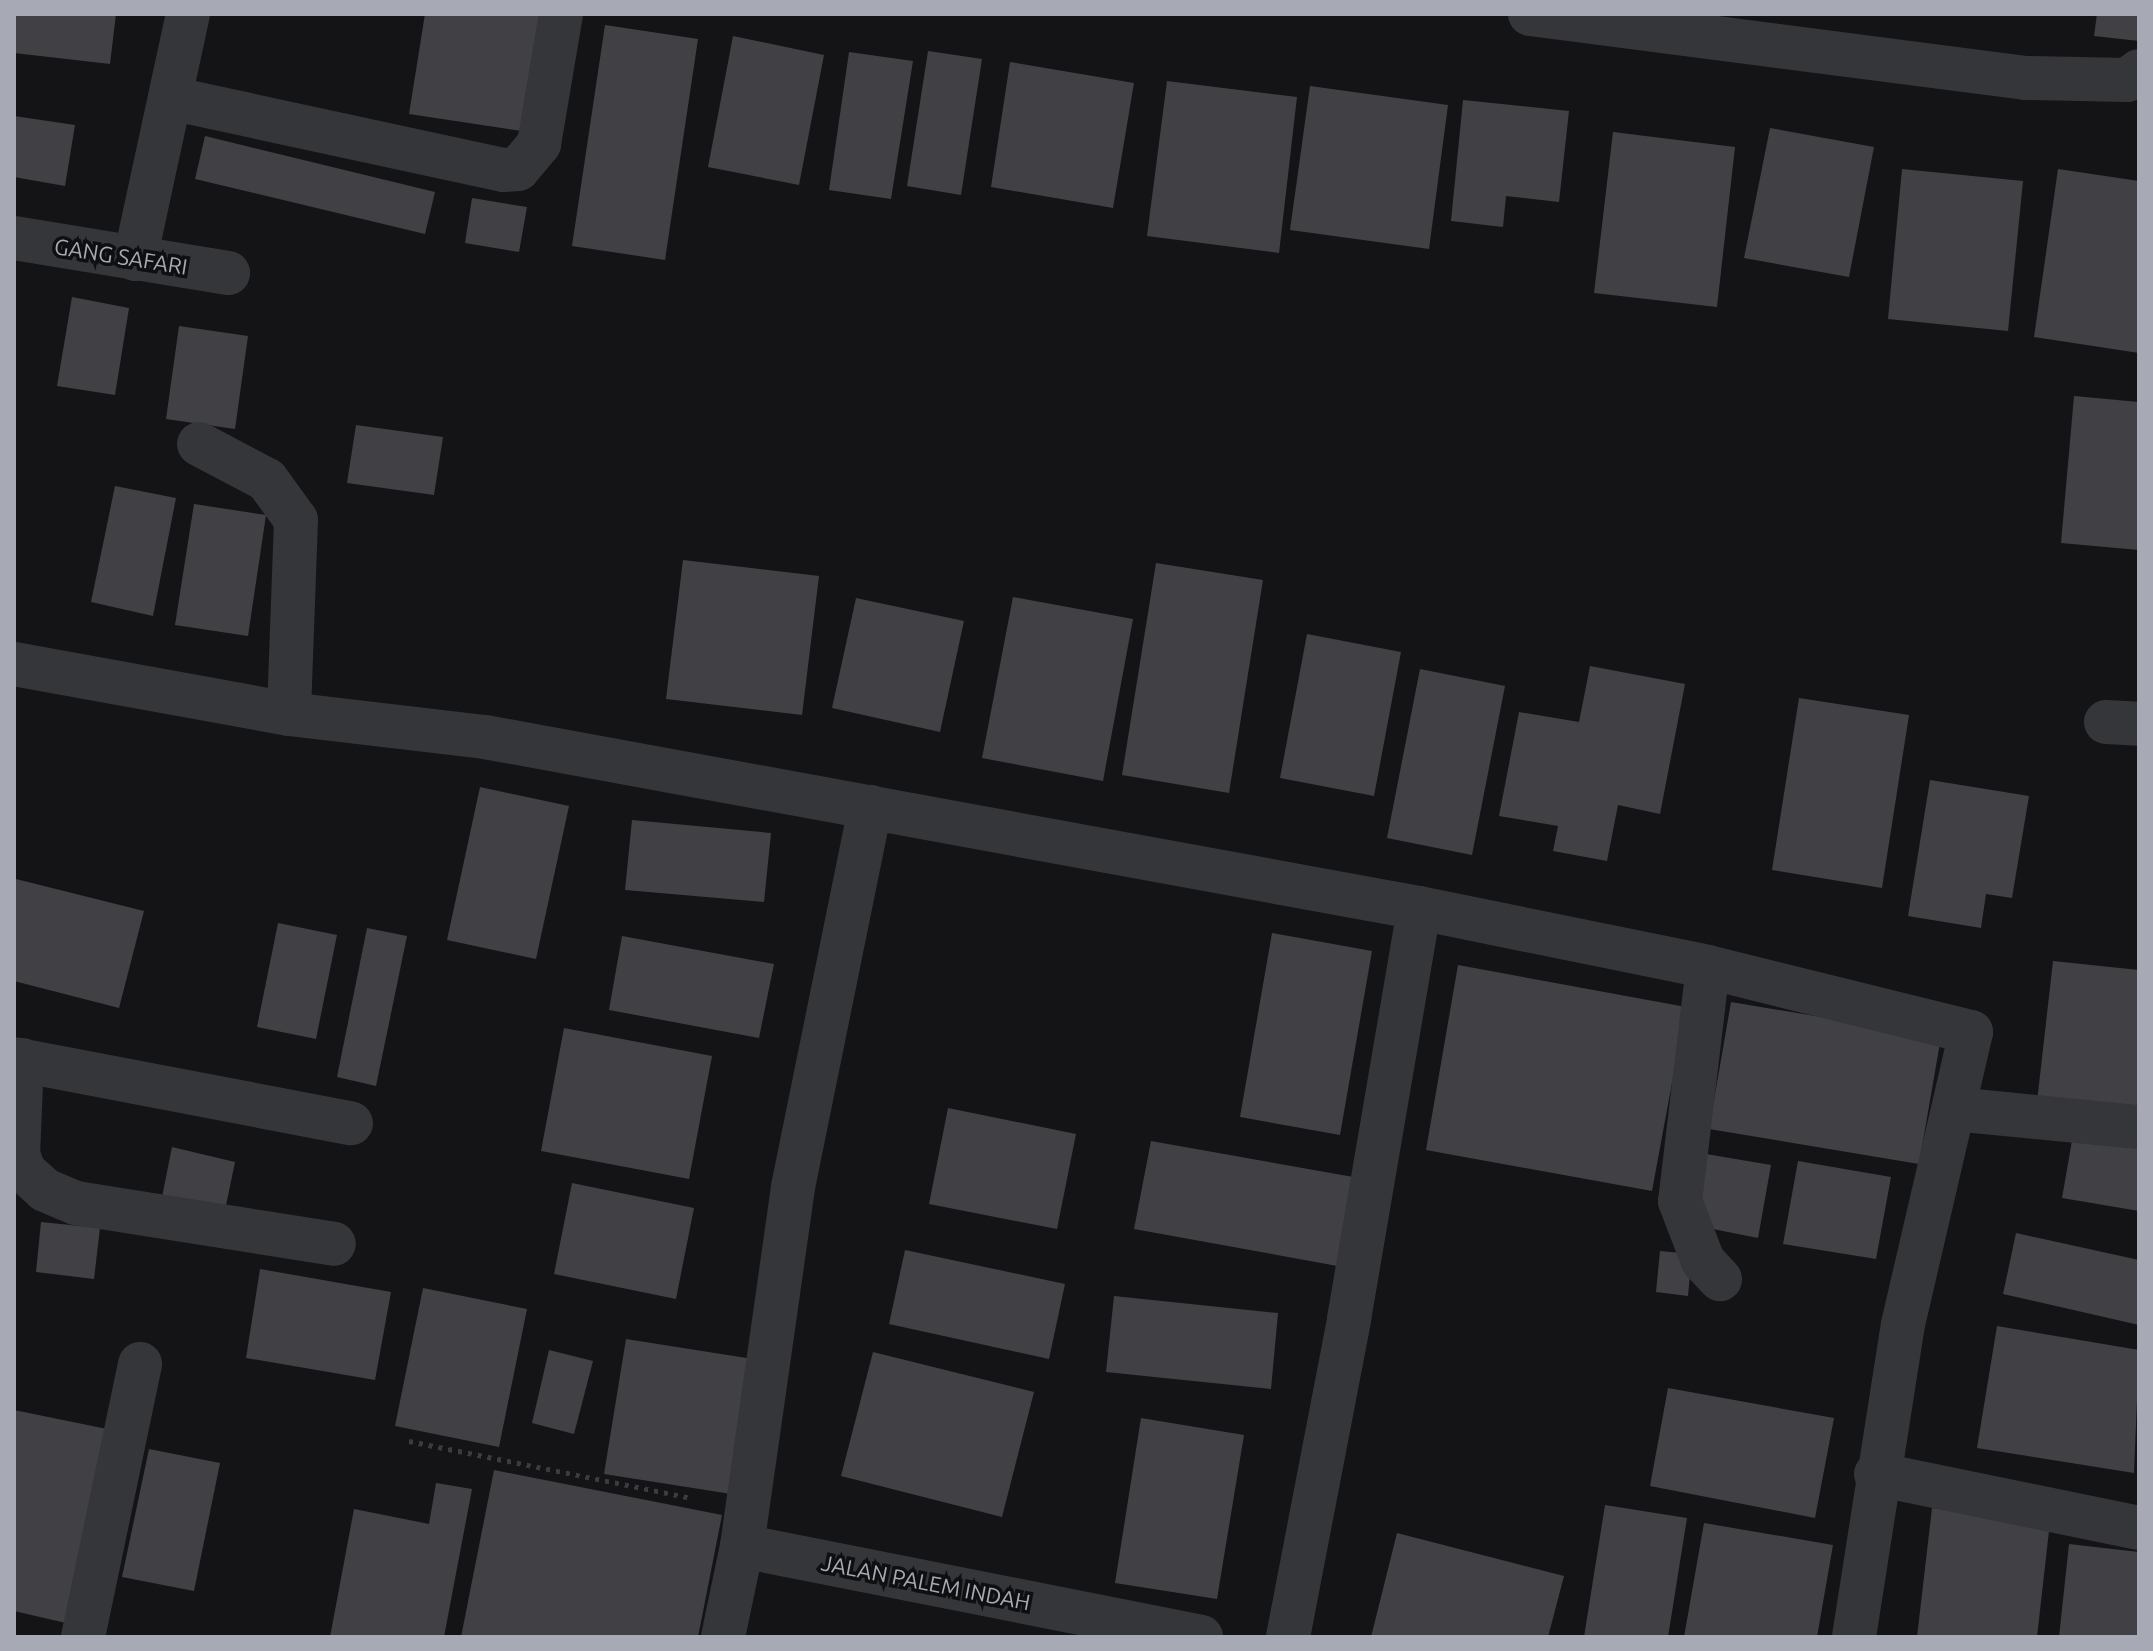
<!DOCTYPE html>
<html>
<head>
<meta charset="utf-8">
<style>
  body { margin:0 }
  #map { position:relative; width:2153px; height:1651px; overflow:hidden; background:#141416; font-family:Ubuntu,sans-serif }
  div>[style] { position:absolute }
  .building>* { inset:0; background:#414145 }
  .path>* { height:5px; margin-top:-2.5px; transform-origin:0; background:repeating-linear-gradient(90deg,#3b3c41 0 4px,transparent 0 10px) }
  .minor>* { height:44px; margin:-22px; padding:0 22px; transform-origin:22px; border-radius:22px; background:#35363a }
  span { translate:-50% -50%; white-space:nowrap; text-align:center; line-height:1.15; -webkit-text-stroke:7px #0f0f11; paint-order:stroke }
  .street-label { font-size:22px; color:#a7aab5 }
  .frame { position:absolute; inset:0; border:16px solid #a7aab5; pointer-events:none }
</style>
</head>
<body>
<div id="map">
  <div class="building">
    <i style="clip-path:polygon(14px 14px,116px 14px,110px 64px,14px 53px)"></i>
    <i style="clip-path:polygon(425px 14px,552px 14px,535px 133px,409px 114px)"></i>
    <i style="clip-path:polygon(2097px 14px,2139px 14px,2139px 41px,2094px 36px)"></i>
    <i style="clip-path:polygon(605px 25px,698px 39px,665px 260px,572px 246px)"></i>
    <i style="clip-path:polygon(733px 36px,824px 55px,799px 185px,708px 167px)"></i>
    <i style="clip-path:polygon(928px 51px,982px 59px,961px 195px,907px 186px)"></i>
    <i style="clip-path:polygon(849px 52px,913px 61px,891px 199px,829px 190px)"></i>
    <i style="clip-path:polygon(1010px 62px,1134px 83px,1113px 208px,991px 187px)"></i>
    <i style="clip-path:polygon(1167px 81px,1297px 97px,1279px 253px,1147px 236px)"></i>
    <i style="clip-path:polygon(1310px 86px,1448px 105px,1429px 249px,1290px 230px)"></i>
    <i style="clip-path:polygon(1463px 100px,1569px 111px,1559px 202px,1506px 196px,1503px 227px,1451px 221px)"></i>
    <i style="clip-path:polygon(14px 116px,75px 125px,65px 186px,14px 177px)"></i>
    <i style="clip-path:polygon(1770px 128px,1874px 147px,1849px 277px,1744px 258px)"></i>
    <i style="clip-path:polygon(1613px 132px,1735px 147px,1717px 307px,1594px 293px)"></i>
    <i style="clip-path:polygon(205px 136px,435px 192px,425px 234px,195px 179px)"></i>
    <i style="clip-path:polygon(1902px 169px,2023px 181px,2008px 331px,1888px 319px)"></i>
    <i style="clip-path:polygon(2058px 169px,2139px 181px,2139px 353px,2034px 337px)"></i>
    <i style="clip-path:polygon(472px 198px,527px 207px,519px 252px,465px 243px)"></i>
    <i style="clip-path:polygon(72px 297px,129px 308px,115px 395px,57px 386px)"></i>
    <i style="clip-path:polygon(179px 326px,248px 336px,235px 429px,166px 419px)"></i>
    <i style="clip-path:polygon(2074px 396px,2139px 402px,2139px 550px,2061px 543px)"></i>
    <i style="clip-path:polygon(356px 425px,443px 437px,434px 495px,347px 483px)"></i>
    <i style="clip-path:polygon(115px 486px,176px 498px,153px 616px,91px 602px)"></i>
    <i style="clip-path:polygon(194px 504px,266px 515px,248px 636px,175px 625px)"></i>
    <i style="clip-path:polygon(683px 560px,819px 576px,802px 715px,666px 699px)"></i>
    <i style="clip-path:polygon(1156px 563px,1263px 580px,1229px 793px,1122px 775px)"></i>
    <i style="clip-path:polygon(1013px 597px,1133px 619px,1103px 781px,982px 758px)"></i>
    <i style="clip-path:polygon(856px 598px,964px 621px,940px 732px,832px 708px)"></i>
    <i style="clip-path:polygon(1307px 634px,1401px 652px,1374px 796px,1280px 778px)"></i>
    <i style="clip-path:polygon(1590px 666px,1685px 684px,1660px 814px,1618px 805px,1607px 861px,1553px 851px,1558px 826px,1499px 816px,1519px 712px,1579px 722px)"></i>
    <i style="clip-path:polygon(1420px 669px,1505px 686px,1472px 855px,1387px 838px)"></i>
    <i style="clip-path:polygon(1799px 698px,1909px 715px,1882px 888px,1772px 870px)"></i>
    <i style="clip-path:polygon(1930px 780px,2029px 796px,2012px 898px,1986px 894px,1981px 928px,1908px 916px)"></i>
    <i style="clip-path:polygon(480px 787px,569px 806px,536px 959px,447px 940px)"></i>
    <i style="clip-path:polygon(632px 820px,771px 833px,764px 902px,625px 890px)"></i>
    <i style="clip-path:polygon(16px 879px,144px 911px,119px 1008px,14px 981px)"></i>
    <i style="clip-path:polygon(278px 923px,337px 935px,316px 1039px,257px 1027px)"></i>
    <i style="clip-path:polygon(367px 928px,407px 936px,376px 1086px,337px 1077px)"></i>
    <i style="clip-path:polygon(1272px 933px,1372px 951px,1340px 1135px,1240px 1117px)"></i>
    <i style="clip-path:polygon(622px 936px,774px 964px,759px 1038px,609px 1010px)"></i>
    <i style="clip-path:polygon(2053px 961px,2139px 970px,2139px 1114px,2037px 1102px)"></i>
    <i style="clip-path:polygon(1458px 965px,1686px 1007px,1652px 1191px,1426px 1150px)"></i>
    <i style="clip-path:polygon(1731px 1002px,1941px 1037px,1919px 1164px,1709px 1129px)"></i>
    <i style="clip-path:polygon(564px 1028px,712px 1056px,689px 1179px,541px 1151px)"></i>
    <i style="clip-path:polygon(948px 1108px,1076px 1134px,1057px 1229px,929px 1204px)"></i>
    <i style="clip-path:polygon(2074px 1129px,2139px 1140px,2139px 1211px,2062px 1198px)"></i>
    <i style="clip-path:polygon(1151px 1141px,1359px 1178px,1343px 1267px,1134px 1229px)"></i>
    <i style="clip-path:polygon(172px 1147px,235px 1162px,224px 1215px,161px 1202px)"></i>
    <i style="clip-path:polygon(1706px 1154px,1771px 1165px,1758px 1238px,1693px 1225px)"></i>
    <i style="clip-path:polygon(1798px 1161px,1891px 1177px,1876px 1259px,1783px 1244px)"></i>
    <i style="clip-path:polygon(572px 1183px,694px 1208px,676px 1299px,554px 1274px)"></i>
    <i style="clip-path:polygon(41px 1222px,100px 1228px,94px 1279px,36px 1272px)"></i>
    <i style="clip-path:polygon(2016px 1233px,2139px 1260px,2139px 1325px,2003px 1294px)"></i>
    <i style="clip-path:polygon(905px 1250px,1065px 1284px,1049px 1359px,889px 1324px)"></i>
    <i style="clip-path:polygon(1660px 1251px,1692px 1254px,1688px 1296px,1656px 1292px)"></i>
    <i style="clip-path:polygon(260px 1269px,391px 1292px,375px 1380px,246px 1358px)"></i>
    <i style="clip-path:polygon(423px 1288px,527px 1309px,499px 1447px,395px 1426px)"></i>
    <i style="clip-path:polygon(1114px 1296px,1278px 1313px,1271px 1389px,1106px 1372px)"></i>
    <i style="clip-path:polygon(1997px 1326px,2139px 1350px,2134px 1473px,1977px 1448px)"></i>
    <i style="clip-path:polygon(626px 1339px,765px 1361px,744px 1496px,604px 1474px)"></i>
    <i style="clip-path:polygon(549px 1350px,593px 1361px,574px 1434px,532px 1423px)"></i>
    <i style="clip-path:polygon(873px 1352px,1034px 1392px,1002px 1517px,841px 1476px)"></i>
    <i style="clip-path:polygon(1668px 1388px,1834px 1418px,1815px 1518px,1650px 1486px)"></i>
    <i style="clip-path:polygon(14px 1410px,107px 1429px,66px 1623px,14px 1611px)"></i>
    <i style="clip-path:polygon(1141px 1418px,1244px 1435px,1217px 1599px,1115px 1583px)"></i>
    <i style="clip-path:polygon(149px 1449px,220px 1463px,194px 1591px,122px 1577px)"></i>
    <i style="clip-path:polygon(494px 1470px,722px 1515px,698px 1637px,461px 1637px)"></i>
    <i style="clip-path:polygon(436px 1483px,472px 1489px,444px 1637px,330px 1637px,354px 1509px,429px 1524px)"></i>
    <i style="clip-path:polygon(1605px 1505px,1687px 1518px,1668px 1637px,1584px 1637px)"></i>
    <i style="clip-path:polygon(1932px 1508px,2050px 1522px,2037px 1637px,1917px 1637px)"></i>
    <i style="clip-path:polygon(1704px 1523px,1833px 1545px,1817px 1637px,1684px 1637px)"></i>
    <i style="clip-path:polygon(1397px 1533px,1564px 1576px,1548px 1637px,1371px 1637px)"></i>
    <i style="clip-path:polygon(2069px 1544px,2139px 1552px,2139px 1637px,2059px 1637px)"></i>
  </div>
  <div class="path">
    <i style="left:409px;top:1441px;width:289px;rotate:11.4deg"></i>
  </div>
  <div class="minor">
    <i style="left:1530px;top:14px;width:500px;rotate:7.35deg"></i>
    <i style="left:2026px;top:78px;width:101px;rotate:1.1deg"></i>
    <i style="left:2127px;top:80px;width:15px;rotate:-37deg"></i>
    <i style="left:170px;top:98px;width:341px;rotate:12.2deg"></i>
    <i style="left:503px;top:170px;width:15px;rotate:-4deg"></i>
    <i style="left:518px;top:169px;width:33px;rotate:-50deg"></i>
    <i style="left:539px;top:144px;width:132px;rotate:-80.4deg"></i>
    <i style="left:14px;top:238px;width:217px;rotate:9.3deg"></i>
    <i style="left:135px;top:259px;width:251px;rotate:-77.8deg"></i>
    <i style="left:199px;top:444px;width:77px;rotate:27.9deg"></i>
    <i style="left:267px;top:480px;width:49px;rotate:54.1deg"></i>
    <i style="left:296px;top:520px;width:194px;rotate:92.1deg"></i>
    <i style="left:14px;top:664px;width:280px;rotate:10.3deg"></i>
    <i style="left:289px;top:714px;width:197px;rotate:6.7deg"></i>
    <i style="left:485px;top:737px;width:950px;rotate:10.38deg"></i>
    <i style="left:1419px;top:908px;width:295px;rotate:11.5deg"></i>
    <i style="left:1708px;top:967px;width:271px;rotate:13.9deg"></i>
    <i style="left:1971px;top:1032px;width:300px;rotate:103.1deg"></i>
    <i style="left:1903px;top:1324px;width:317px;rotate:98.9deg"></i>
    <i style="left:2106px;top:722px;width:33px;rotate:3deg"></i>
    <i style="left:1708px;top:967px;width:236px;rotate:96.8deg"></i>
    <i style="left:1680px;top:1201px;width:64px;rotate:69deg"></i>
    <i style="left:1703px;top:1261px;width:25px;rotate:47deg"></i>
    <i style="left:14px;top:1059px;width:343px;rotate:10.8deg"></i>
    <i style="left:22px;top:1060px;width:94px;rotate:92.4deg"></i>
    <i style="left:18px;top:1154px;width:18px;rotate:71deg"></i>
    <i style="left:24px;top:1171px;width:28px;rotate:42deg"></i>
    <i style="left:45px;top:1190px;width:34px;rotate:23deg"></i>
    <i style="left:76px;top:1203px;width:261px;rotate:9deg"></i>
    <i style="left:1954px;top:1109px;width:186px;rotate:5.6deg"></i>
    <i style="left:1876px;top:1474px;width:268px;rotate:11.6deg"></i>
    <i style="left:742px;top:1546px;width:363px;rotate:-81.9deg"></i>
    <i style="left:793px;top:1187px;width:388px;rotate:-78.5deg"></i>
    <i style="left:83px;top:1637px;width:279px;rotate:-78.2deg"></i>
    <i style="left:723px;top:1637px;width:93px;rotate:-78.2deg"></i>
    <i style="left:742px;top:1546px;width:468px;rotate:11.2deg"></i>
    <i style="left:1288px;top:1637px;width:324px;rotate:-79.1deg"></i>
    <i style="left:1349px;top:1319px;width:417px;rotate:-80.3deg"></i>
  </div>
  <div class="street-label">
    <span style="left:121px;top:256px;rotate:9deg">GANG SAFARI</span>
    <span style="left:926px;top:1582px;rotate:11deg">JALAN PALEM INDAH</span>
  </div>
  <div class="frame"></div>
</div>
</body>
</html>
